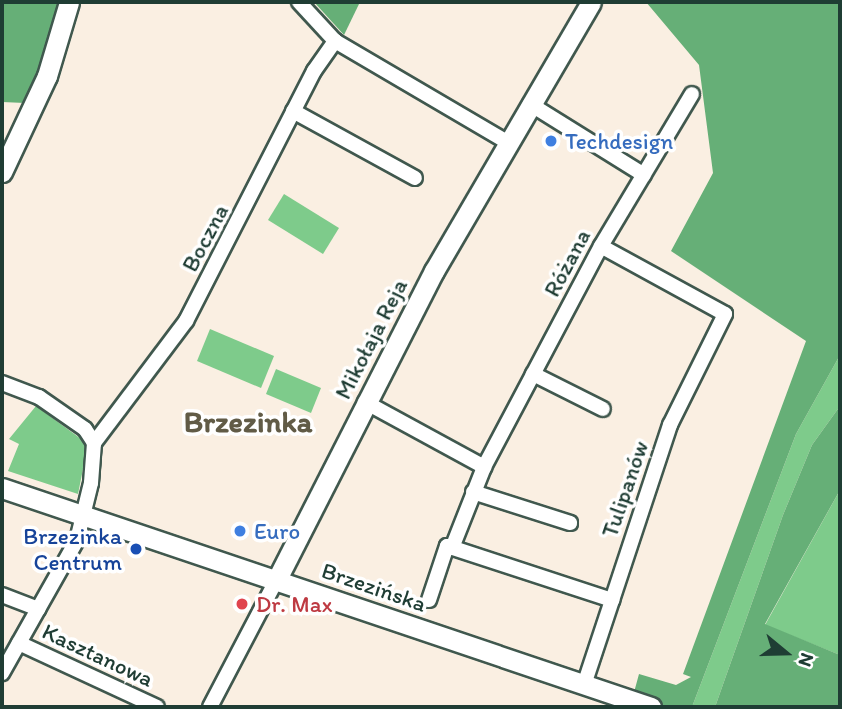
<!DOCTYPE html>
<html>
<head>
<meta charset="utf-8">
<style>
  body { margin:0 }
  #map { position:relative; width:842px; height:709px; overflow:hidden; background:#faefe2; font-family:Itim,sans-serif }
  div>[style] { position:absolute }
  .green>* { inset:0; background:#7ecb8b }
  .forest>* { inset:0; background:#66af77 }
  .roads { filter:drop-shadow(2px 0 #40584e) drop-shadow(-2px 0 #40584e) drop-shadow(0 2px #40584e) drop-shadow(0 -2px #40584e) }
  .street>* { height:14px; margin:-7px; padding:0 7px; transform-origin:7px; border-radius:7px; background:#fff }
  .secondary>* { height:19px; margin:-9.5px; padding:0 9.5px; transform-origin:9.5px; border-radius:9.5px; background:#fff }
  .dots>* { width:19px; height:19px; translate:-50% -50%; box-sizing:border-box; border:4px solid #fff; border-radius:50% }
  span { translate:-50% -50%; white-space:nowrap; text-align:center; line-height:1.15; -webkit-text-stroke:7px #fff; paint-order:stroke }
  .shop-label { font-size:23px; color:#366cbe }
  .left { translate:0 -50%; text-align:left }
  .street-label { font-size:23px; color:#1f3d34 }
  .transit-label { font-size:23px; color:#164399 }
  .right { translate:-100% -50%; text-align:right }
  .health-label { font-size:23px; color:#be3a42 }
  .district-label { font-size:30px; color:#615b46; font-weight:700 }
  .frame { position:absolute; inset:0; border:4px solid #1f3d34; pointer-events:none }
  .north { position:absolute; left:751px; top:618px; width:70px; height:70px; -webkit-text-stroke:5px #fff; paint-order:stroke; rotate:109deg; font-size:19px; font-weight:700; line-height:28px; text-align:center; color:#1f3d34 }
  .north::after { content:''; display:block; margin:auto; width:24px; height:32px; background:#1f3d34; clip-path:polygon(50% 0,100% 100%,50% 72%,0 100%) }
</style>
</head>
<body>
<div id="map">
  <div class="green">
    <i style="clip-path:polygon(284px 194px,339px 228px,323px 254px,268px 220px)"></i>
    <i style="clip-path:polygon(210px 329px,274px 356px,261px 388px,197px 361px)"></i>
    <i style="clip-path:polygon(840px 355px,840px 406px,812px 445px,783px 515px,715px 707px,692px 707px,796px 434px)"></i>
    <i style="clip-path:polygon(276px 369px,321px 388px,311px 413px,266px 394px)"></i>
    <i style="clip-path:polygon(36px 406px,88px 444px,78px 494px,8px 471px,19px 444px,9px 439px)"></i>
    <i style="clip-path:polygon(840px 490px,840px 655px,765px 625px)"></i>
  </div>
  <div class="forest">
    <i style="clip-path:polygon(2px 2px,58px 2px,51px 39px,25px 103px,2px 102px)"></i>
    <i style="clip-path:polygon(314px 2px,360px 2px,344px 35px)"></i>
    <i style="clip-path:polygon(646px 2px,840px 2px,840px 355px,796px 434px,692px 707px,630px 707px,639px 674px,676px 685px,691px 677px,683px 674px,806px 341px,671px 251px,713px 173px,699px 65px)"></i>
    <i style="clip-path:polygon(840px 406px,840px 490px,765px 624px,840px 655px,840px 706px,715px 707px,783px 515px,812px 445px)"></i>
  </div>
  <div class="roads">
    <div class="street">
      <i style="left:299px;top:2px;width:53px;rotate:47.3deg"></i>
      <i style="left:335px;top:41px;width:199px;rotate:30.4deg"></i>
      <i style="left:530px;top:104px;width:134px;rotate:31.9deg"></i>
      <i style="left:293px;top:111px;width:139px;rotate:28.8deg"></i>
      <i style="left:533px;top:374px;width:78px;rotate:26.6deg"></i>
      <i style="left:2px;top:383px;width:40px;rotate:21deg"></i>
      <i style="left:39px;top:397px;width:56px;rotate:34.8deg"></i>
      <i style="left:85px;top:429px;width:17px;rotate:57deg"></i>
      <i style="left:94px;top:443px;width:40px;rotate:94.3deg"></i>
      <i style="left:91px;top:483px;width:59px;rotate:103.8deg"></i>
      <i style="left:77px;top:540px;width:153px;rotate:119.4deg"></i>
      <i style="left:365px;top:402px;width:136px;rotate:28.6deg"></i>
      <i style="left:94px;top:443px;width:153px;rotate:-53deg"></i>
      <i style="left:186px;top:321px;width:281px;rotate:-62.9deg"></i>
      <i style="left:314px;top:71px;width:37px;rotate:-55deg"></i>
      <i style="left:473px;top:492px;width:102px;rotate:17.7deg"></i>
      <i style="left:452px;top:548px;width:87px;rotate:-68.4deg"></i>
      <i style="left:484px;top:467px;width:250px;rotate:-62.1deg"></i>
      <i style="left:601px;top:246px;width:177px;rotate:-59.1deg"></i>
      <i style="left:2px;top:595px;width:39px;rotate:21deg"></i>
      <i style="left:429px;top:600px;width:57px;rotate:-71.6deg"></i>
      <i style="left:447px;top:546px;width:174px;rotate:18.1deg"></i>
      <i style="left:19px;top:643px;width:152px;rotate:24.9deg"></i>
      <i style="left:584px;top:685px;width:274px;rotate:-71.7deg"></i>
      <i style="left:670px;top:425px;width:124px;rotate:-63.6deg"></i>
      <i style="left:725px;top:314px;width:141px;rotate:-151.3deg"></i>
      <i style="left:210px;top:707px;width:144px;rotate:-62.4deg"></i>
    </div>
    <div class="secondary">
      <i style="left:2px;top:172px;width:106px;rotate:-64.9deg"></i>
      <i style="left:47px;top:76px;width:77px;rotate:-73.4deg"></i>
      <i style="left:2px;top:488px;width:685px;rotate:18.65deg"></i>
      <i style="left:277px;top:579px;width:346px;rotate:-63deg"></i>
      <i style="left:434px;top:271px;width:311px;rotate:-59.7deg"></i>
    </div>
  </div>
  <div class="dots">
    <i style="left:551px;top:141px;background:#3f7fe0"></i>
    <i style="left:240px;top:531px;background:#3f7fe0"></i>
    <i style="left:136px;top:549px;background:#1a4fb4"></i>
    <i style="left:242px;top:604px;background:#e0444e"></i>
  </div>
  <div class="shop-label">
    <span class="left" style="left:565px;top:141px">Techdesign</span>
    <span class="left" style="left:254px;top:531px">Euro</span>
  </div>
  <div class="street-label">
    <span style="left:205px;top:238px;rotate:-62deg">Boczna</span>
    <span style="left:567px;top:263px;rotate:-62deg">Różana</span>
    <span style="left:371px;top:339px;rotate:-63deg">Mikołaja Reja</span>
    <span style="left:625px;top:489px;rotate:-71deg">Tulipanów</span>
    <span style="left:374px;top:587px;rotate:19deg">Brzezińska</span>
    <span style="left:98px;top:655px;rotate:25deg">Kasztanowa</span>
  </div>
  <div class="transit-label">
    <span class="right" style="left:122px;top:549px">Brzezinka<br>Centrum</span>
  </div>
  <div class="health-label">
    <span class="left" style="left:256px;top:604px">Dr. Max</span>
  </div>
  <div class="district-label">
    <span style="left:248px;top:422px">Brzezinka</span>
  </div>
  <div class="frame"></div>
  <div class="north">N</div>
</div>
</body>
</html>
